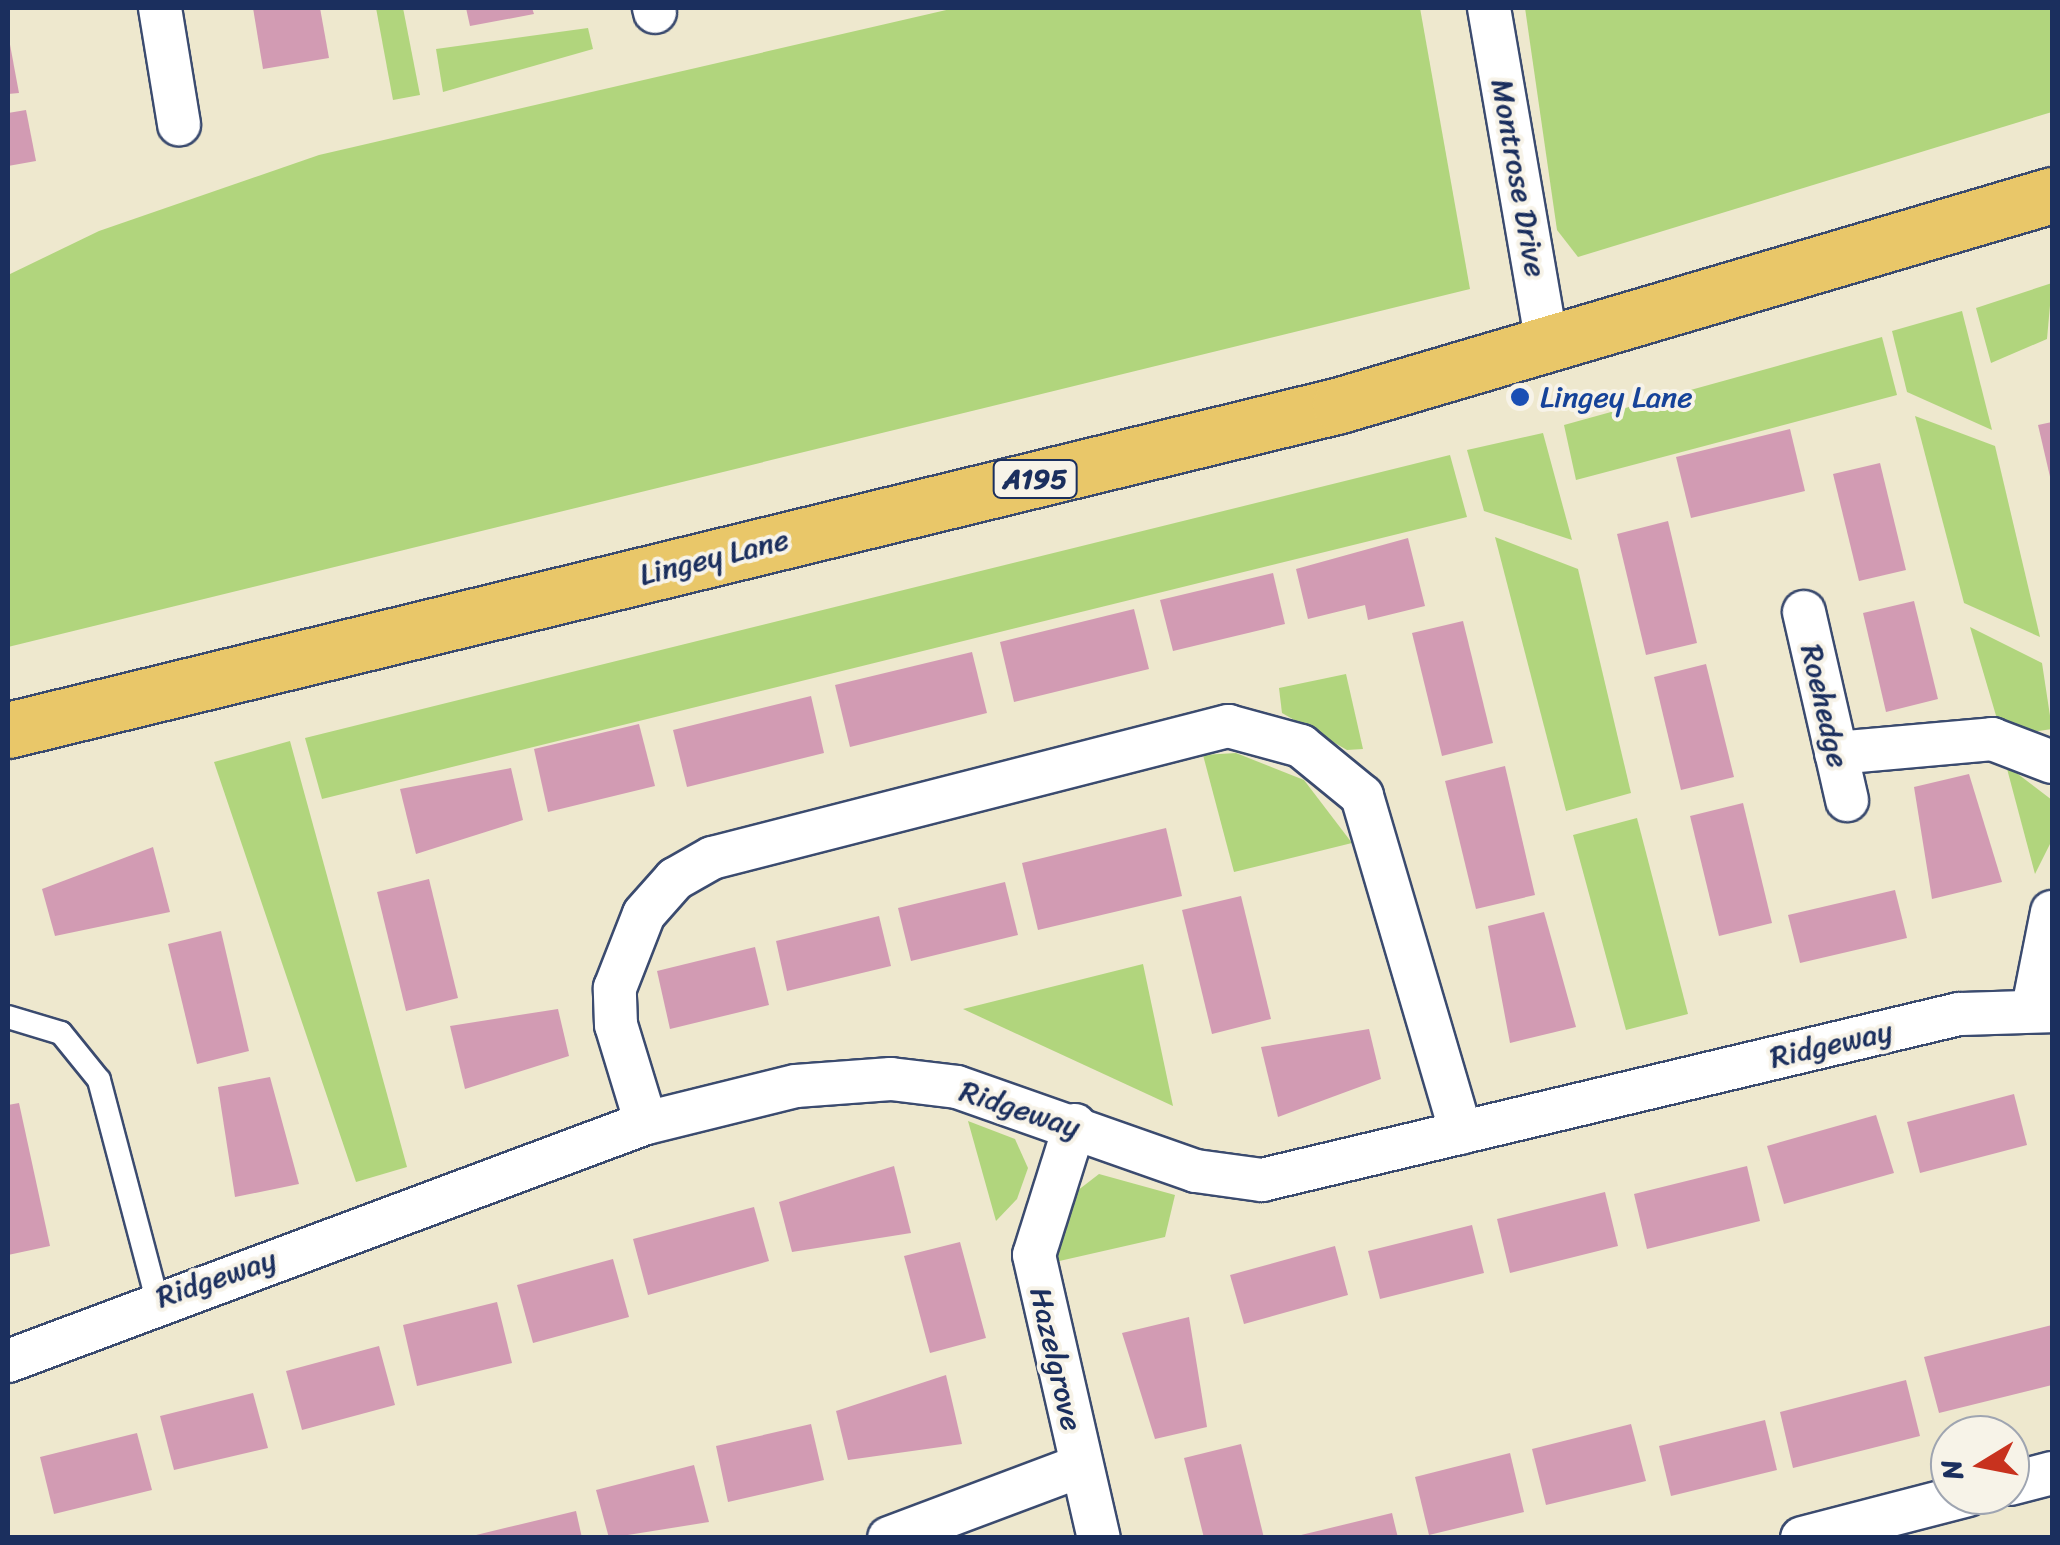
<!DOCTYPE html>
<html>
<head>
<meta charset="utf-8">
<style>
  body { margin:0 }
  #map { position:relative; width:2060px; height:1545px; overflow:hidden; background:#eee8ce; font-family:Sriracha,sans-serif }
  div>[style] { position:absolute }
  .green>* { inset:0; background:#b1d57d }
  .building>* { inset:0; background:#d29bb3 }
  .roads { filter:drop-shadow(2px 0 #3b4b6f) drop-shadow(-2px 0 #3b4b6f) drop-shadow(0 2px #3b4b6f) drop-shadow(0 -2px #3b4b6f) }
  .service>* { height:22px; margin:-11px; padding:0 11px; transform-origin:11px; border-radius:11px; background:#fff }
  .minor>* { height:42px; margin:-21px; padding:0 21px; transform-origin:21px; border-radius:21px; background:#fff }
  .primary>* { height:55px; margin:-27.5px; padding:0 27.5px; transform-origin:27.5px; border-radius:27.5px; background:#e9c769 }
  .dots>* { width:28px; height:28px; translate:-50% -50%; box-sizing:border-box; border:5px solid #f7f3e8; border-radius:50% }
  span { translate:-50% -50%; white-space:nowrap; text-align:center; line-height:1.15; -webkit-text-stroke:8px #f7f3e8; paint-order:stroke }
  .shield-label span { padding:2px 8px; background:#f7f3e8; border:2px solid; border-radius:8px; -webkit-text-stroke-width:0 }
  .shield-label { font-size:28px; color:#1b2f5e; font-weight:700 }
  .street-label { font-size:30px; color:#1b2f5e }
  .transit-label { font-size:30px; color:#164399 }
  .left { translate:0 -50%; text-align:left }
  .frame { position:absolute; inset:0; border:10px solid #1b2f5e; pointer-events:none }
  .north { position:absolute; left:1930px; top:1415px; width:100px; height:100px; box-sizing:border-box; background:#f7f3e8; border:2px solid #9fa5b1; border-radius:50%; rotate:260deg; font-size:28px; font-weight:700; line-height:40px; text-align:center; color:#1b2f5e }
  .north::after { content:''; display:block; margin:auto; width:35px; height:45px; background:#c8321e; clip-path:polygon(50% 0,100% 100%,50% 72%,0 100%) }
</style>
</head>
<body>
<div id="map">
  <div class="green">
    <i style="clip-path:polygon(376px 8px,403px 8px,420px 95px,393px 100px)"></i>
    <i style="clip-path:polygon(955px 8px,1420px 8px,1470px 289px,8px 647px,8px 275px,99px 231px,319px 155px)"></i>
    <i style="clip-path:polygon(1525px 8px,2052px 8px,2052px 112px,1578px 257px,1557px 230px)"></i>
    <i style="clip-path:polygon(588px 28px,593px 49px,443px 92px,436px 49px)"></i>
    <i style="clip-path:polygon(2052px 283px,2047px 339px,1991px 363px,1976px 308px)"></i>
    <i style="clip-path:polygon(1962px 311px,1992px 430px,1907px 392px,1892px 331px)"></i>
    <i style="clip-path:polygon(1882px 337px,1897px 395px,1576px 480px,1564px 425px)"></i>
    <i style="clip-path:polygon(1915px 416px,1995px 446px,2040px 637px,1964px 603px)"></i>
    <i style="clip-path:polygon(1543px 433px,1572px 540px,1484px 511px,1467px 450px)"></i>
    <i style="clip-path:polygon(1450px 455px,1467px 517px,322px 799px,305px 738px)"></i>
    <i style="clip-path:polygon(1495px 537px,1578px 569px,1631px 793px,1566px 811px)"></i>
    <i style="clip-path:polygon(1970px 627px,2042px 663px,2052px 729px,2025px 733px,1997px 719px)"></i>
    <i style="clip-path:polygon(1346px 674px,1363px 749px,1347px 750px,1282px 713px,1279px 688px)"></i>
    <i style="clip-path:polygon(290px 741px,407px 1167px,356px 1182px,214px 762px)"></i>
    <i style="clip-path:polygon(1236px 753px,1304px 780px,1352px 843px,1234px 872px,1203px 755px)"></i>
    <i style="clip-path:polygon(2006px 765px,2052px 800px,2052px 840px,2035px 874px)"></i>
    <i style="clip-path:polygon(1637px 818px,1688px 1014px,1626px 1030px,1573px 835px)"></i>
    <i style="clip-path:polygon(1143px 964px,1173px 1106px,963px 1009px)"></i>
    <i style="clip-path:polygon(968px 1121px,1015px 1139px,1028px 1168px,1017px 1199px,996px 1221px)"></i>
    <i style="clip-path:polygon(1099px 1174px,1175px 1195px,1165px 1237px,1055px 1262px,1064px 1201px)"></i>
  </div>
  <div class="building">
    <i style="clip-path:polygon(253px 8px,320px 8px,329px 58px,263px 69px)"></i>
    <i style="clip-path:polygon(466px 8px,532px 8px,534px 14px,470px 26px)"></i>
    <i style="clip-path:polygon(8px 34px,19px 93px,8px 94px)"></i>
    <i style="clip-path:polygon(26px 110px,36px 161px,8px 166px,8px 113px)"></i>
    <i style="clip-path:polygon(2052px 422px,2052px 481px,2051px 481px,2038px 425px)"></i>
    <i style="clip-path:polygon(1790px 429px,1805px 491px,1691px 518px,1676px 457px)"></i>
    <i style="clip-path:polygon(1880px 463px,1906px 570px,1859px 581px,1833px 474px)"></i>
    <i style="clip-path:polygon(1668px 521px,1697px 643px,1646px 655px,1617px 534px)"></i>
    <i style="clip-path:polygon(1408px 538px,1425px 606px,1368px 620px,1365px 605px,1308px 619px,1296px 569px)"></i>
    <i style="clip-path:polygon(1273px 573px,1285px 624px,1173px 651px,1160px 600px)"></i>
    <i style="clip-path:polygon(1914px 601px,1938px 699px,1886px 712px,1863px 613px)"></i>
    <i style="clip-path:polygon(1134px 609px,1149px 669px,1014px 702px,1000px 642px)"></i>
    <i style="clip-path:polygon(1463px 621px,1493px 743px,1442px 756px,1412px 633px)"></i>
    <i style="clip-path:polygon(972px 652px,987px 713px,850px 747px,835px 685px)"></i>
    <i style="clip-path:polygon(1706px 664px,1734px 777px,1681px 790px,1654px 677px)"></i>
    <i style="clip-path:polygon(811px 696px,824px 753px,687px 787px,673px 730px)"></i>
    <i style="clip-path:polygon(639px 724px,655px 786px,548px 812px,534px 749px)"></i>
    <i style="clip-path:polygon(1505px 766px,1535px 895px,1476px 909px,1445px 781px)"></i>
    <i style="clip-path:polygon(511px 768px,523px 820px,416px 854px,400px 789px)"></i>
    <i style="clip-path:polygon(1969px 774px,2002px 882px,1932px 899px,1914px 787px)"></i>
    <i style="clip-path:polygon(1743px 803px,1772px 923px,1719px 936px,1690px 816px)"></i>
    <i style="clip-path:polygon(1166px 828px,1182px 896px,1038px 930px,1022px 863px)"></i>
    <i style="clip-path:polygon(153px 847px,170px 912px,55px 936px,42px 889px)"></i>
    <i style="clip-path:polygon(429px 879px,458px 998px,406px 1011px,377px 892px)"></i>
    <i style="clip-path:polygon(1005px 882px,1018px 935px,911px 961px,898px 908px)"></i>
    <i style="clip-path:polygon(1895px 890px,1907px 938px,1800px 963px,1788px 915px)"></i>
    <i style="clip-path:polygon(1241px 896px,1271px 1019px,1212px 1034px,1182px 910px)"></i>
    <i style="clip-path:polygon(1544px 912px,1576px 1027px,1510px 1043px,1488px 926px)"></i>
    <i style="clip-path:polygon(879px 916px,891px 966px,787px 991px,776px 941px)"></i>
    <i style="clip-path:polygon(221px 931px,249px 1051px,197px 1064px,168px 944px)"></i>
    <i style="clip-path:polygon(755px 947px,769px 1005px,670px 1029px,657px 971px)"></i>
    <i style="clip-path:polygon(558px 1009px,569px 1056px,465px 1089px,450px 1026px)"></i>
    <i style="clip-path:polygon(1369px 1029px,1381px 1079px,1278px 1117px,1261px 1047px)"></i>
    <i style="clip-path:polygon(270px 1077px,299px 1184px,235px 1197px,218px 1087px)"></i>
    <i style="clip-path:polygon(2014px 1094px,2027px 1145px,1920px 1173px,1907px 1122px)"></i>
    <i style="clip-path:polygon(19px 1103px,50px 1246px,8px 1255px,8px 1105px)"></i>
    <i style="clip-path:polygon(1876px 1115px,1894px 1173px,1784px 1204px,1767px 1146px)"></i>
    <i style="clip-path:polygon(894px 1166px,911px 1233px,792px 1252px,779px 1202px)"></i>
    <i style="clip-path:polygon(1747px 1166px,1760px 1221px,1647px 1249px,1634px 1194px)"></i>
    <i style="clip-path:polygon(1605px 1192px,1618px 1246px,1510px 1273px,1497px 1219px)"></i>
    <i style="clip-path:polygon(754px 1207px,769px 1261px,648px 1295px,633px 1239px)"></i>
    <i style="clip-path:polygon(1472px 1225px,1484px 1273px,1380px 1299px,1368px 1251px)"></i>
    <i style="clip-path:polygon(960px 1242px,986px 1338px,930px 1353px,904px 1256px)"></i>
    <i style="clip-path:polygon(1335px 1246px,1348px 1295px,1244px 1324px,1230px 1275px)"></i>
    <i style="clip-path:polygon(613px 1259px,629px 1317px,533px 1343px,517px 1285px)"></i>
    <i style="clip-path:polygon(497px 1302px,512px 1363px,417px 1386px,403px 1325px)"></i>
    <i style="clip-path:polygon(1189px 1317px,1207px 1427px,1155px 1439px,1122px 1333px)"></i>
    <i style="clip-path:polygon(2052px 1325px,2052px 1385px,1939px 1413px,1924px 1357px)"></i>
    <i style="clip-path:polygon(379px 1346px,395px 1405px,302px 1430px,286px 1371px)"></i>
    <i style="clip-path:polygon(946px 1375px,962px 1444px,848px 1460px,836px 1411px)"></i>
    <i style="clip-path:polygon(1906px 1380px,1920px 1436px,1793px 1468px,1780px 1412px)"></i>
    <i style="clip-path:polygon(253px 1393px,268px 1448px,174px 1470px,160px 1416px)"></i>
    <i style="clip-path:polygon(1765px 1420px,1777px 1470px,1671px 1496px,1659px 1446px)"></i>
    <i style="clip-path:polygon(811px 1424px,824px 1480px,728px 1502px,716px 1446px)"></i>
    <i style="clip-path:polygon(1631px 1424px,1646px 1481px,1546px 1505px,1532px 1449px)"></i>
    <i style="clip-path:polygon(137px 1433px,152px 1490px,54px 1514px,40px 1457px)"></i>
    <i style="clip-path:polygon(1241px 1444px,1264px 1538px,1204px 1538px,1184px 1458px)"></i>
    <i style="clip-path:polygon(1510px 1453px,1524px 1512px,1429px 1535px,1415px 1477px)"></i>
    <i style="clip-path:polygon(694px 1465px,709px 1522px,609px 1538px,596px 1490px)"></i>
    <i style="clip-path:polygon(576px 1511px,582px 1538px,472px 1538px,472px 1536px)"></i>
    <i style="clip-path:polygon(1392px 1513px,1398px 1538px,1297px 1538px,1297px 1536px)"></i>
  </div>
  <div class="roads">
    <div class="service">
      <i style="left:8px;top:1017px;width:55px;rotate:16.8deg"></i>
      <i style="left:61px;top:1033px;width:60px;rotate:51deg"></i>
      <i style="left:99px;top:1080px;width:227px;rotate:75.2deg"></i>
    </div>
    <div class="minor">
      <i style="left:160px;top:8px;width:118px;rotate:80.7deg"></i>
      <i style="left:654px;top:8px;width:4px;rotate:76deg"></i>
      <i style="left:1489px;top:8px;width:345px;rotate:80.2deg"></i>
      <i style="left:1804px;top:612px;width:193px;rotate:77.1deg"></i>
      <i style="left:1836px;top:753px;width:157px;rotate:-5.1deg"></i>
      <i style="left:1992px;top:739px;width:64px;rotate:21deg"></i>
      <i style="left:2033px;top:1008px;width:98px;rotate:-78.8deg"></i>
      <i style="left:646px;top:1123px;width:102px;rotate:-107deg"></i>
      <i style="left:616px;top:1025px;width:37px;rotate:-92deg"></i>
      <i style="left:615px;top:988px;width:79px;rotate:-68.6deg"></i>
      <i style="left:644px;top:914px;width:47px;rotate:-48.5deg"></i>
      <i style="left:675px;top:879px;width:43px;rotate:-29.6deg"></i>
      <i style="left:712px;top:858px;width:533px;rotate:-14.35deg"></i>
      <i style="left:1228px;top:726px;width:76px;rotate:15.3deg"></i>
      <i style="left:1301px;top:746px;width:79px;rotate:39.3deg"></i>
      <i style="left:1362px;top:796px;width:351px;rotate:73.6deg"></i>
      <i style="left:1075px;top:1125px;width:136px;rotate:107.5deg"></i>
      <i style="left:1034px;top:1255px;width:290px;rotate:77.1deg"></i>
      <i style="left:8px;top:1361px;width:681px;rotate:-20.46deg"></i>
      <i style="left:646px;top:1123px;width:154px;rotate:-13.9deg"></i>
      <i style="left:796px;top:1086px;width:95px;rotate:-4.2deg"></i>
      <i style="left:891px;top:1079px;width:66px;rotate:6.9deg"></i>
      <i style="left:957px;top:1087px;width:253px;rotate:19.4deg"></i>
      <i style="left:1196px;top:1171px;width:67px;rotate:7.8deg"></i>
      <i style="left:1262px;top:1180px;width:716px;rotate:-13.4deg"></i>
      <i style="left:1959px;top:1014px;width:93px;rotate:-1.8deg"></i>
      <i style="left:2010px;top:1484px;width:43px;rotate:-14.7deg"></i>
      <i style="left:889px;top:1538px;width:205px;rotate:-20.6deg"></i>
      <i style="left:1802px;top:1538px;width:171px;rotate:-14.5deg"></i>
    </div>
    <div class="primary">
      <i style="left:8px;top:730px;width:1371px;rotate:-13.71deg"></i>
      <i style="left:1340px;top:405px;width:742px;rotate:-16.43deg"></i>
    </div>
  </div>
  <div class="dots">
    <i style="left:1520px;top:397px;background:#1a4fb4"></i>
  </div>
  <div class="shield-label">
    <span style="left:1035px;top:479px">A195</span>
  </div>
  <div class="street-label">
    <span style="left:1519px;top:178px;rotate:80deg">Montrose Drive</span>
    <span style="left:714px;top:557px;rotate:-14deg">Lingey Lane</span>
    <span style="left:1825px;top:706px;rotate:77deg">Roehedge</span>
    <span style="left:1831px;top:1044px;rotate:-13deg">Ridgeway</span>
    <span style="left:1020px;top:1109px;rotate:18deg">Ridgeway</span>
    <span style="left:216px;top:1278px;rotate:-19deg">Ridgeway</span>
    <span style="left:1056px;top:1359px;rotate:77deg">Hazelgrove</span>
  </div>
  <div class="transit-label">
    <span class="left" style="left:1540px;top:397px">Lingey Lane</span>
  </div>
  <div class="frame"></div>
  <div class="north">N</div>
</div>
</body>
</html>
